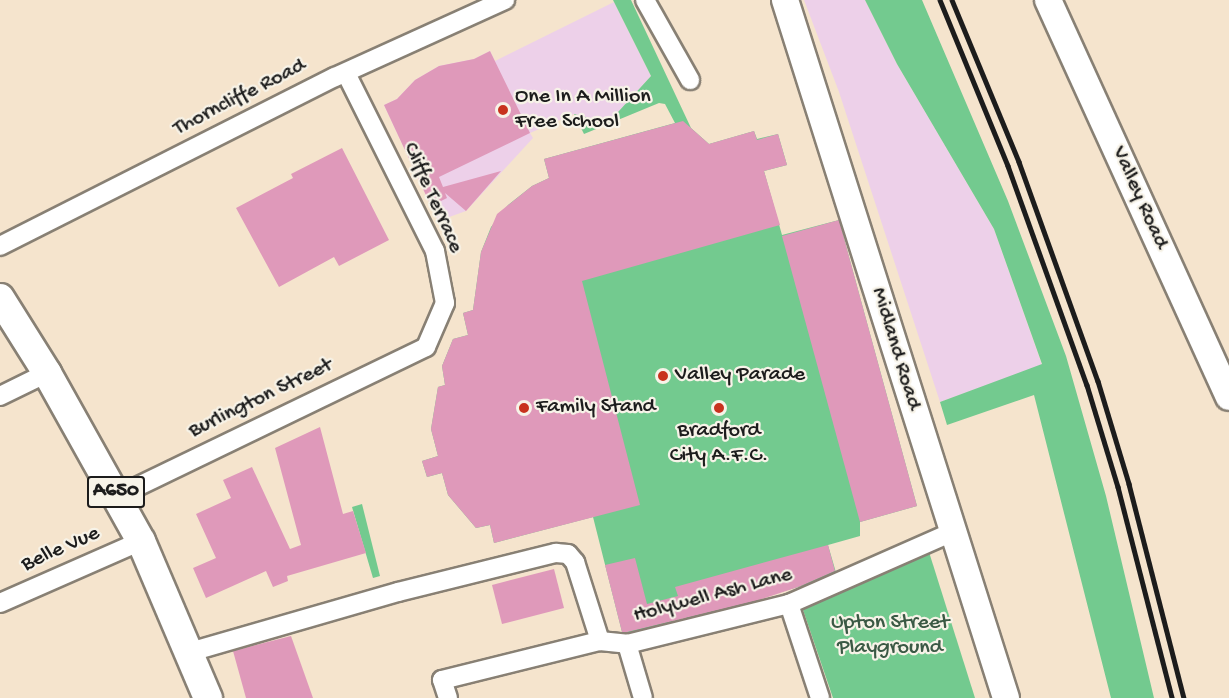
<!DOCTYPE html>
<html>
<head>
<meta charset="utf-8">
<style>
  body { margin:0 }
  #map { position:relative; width:1229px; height:698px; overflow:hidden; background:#f5e4cd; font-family:"Gochi Hand",sans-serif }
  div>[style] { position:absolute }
  .built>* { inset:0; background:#edd0e9 }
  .green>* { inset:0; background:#73ca8f }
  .building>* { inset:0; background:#df99ba }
  .roads { filter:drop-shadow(2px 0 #888074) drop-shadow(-2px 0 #888074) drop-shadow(0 2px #888074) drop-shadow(0 -2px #888074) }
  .street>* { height:18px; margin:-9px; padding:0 9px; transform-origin:9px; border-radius:9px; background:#fff }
  .secondary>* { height:26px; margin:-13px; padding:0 13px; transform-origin:13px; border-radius:13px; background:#fff }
  .primary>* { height:28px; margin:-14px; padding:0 14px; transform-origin:14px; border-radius:14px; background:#fff }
  .rail>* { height:4.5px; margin:-2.25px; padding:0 2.25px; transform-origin:2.25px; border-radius:2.25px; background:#1c1c1c }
  .dots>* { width:16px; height:16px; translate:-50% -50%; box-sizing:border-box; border:3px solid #f7f3e8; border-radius:50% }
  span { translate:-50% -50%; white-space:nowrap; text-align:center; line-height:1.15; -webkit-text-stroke:4.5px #f7f3e8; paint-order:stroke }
  .shield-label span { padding:2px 4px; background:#f7f3e8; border:2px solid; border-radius:4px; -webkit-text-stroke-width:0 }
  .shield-label { font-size:21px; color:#1c1c1c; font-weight:700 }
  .poi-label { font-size:22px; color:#1c1c1c }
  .left { translate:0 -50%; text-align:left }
  .street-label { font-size:22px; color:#1c1c1c }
  .park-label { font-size:22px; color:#3a5944 }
</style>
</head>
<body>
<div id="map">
  <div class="built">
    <i style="clip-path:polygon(804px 0,865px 0,897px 64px,994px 229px,1042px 365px,940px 402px,839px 92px)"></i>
    <i style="clip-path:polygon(614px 2px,651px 76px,608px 123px,574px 114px,530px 133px,533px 138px,466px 211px,438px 221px,384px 105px,397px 99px,415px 80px,439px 66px,474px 59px,490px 51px,495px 61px)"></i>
  </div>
  <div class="green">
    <i style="clip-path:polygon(613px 0,631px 0,691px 128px,709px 144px,754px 131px,757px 139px,778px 134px,787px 165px,764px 171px,782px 235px,839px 220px,917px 506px,860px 522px,860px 536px,828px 545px,837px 576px,756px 599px,757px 605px,707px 619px,705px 613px,701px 614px,702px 621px,689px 624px,686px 617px,672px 621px,673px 626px,644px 633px,622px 632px,593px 517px,494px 543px,490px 525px,476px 528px,448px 495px,442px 473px,427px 477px,422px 461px,438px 456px,431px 429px,438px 387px,445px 385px,442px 366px,453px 339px,468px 335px,463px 313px,473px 310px,481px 252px,491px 227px,508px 205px,532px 186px,549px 178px,544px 159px,675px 123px,665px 104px,659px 103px,584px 134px,574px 114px,608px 123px,651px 76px)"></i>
    <i style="clip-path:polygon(865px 0,922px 0,1008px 201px,1066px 356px,1106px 496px,1154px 698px,1111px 698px,1034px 395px,947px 425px,940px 402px,1042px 364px,994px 229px,897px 64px)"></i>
    <i style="clip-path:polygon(362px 504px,380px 576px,373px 578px,352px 507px)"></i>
    <i style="clip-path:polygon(929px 552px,975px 698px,833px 698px,801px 604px)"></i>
  </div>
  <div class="building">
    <i style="clip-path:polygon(490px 51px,530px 133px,439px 177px,443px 187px,501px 171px,466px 211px,445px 193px,447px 198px,431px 206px,384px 105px,397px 99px,415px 80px,439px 66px,474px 59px)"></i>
    <i style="clip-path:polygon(683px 121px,709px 144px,754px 131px,757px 140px,778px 134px,787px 165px,764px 171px,780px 225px,582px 281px,640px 505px,494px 543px,490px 525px,476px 528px,448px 495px,442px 473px,427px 477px,422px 461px,438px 456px,431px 429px,438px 387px,445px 385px,442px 366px,453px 339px,468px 335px,463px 313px,473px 310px,481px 252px,497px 214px,532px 186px,549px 178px,544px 159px)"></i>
    <i style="clip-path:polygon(342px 148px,389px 240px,339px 266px,334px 257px,279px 287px,236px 208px,293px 178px,291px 174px)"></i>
    <i style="clip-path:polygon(839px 220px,917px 506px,860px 522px,782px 236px)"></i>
    <i style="clip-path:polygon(320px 427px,343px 514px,353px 511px,366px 553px,287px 576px,288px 581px,273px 587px,266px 571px,206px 598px,193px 568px,216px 558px,196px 514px,231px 498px,223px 480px,252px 467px,290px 549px,301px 545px,275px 448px)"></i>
    <i style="clip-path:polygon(828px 545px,835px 571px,801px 586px,756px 601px,627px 632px,622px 632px,605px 565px,635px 558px,647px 604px,678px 596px,675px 587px)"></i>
    <i style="clip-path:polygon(554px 569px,564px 608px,502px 624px,492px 585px)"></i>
    <i style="clip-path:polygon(291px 636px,313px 698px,246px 698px,233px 651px)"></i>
  </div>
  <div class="roads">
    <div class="street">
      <i style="left:645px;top:0;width:92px;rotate:60.6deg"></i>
      <i style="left:0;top:246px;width:375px;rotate:-26.8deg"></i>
      <i style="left:335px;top:77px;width:187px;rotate:-24.4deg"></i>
      <i style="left:0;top:396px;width:52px;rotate:-26.1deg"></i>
      <i style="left:118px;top:496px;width:342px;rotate:-25.8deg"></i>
      <i style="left:426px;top:347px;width:48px;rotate:-66.6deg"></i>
      <i style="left:445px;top:303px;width:53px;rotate:-100.9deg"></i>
      <i style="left:435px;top:251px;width:199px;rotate:-116.6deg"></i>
      <i style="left:0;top:603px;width:154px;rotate:-23.7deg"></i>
      <i style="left:789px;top:604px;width:99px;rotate:71.7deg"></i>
      <i style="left:627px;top:644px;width:56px;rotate:73.5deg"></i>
      <i style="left:190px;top:652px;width:216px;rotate:-16.1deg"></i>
      <i style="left:398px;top:592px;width:163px;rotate:-13.9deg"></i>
      <i style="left:556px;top:553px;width:12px;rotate:5deg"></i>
      <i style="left:568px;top:554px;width:11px;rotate:49deg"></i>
      <i style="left:575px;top:562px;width:83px;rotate:72.4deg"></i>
      <i style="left:448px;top:698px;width:19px;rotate:-108deg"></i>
      <i style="left:442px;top:680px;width:163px;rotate:-13.9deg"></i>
      <i style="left:600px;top:641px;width:27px;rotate:6deg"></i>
      <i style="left:627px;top:644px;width:167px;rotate:-13.9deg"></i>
      <i style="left:789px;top:604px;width:178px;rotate:-23.8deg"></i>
    </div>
    <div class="secondary">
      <i style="left:785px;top:0;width:732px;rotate:72.43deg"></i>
      <i style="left:1048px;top:0;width:436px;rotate:65.5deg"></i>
    </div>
    <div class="primary">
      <i style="left:0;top:298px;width:89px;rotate:57.9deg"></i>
      <i style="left:47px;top:373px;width:193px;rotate:60.8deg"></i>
      <i style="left:141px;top:541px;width:171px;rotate:66.9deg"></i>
    </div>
  </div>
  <div class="rail">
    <i style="left:940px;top:0;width:179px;rotate:67.7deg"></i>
    <i style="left:1008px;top:166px;width:233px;rotate:70.2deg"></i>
    <i style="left:1087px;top:385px;width:107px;rotate:73.1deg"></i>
    <i style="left:1118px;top:487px;width:218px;rotate:75.6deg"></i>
    <i style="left:952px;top:0;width:175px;rotate:67.5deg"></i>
    <i style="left:1019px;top:162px;width:233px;rotate:70.2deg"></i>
    <i style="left:1098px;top:381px;width:108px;rotate:73.2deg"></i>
    <i style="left:1129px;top:484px;width:221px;rotate:75.6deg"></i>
  </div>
  <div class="dots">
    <i style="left:503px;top:110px;background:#c8321e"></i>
    <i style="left:663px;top:376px;background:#c8321e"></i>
    <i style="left:524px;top:408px;background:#c8321e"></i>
    <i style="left:719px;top:408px;background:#c8321e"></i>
  </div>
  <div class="shield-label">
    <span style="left:116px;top:492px">A650</span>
  </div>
  <div class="poi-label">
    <span class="left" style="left:515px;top:110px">One In A Million<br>Free School</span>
    <span class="left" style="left:675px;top:376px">Valley Parade</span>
    <span class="left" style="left:536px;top:408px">Family Stand</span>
    <span style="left:719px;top:444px">Bradford<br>City A.F.C.</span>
  </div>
  <div class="street-label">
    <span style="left:240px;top:98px;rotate:-27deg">Thorncliffe Road</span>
    <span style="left:432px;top:198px;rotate:66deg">Cliffe Terrace</span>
    <span style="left:1139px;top:198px;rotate:66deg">Valley Road</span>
    <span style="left:895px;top:349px;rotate:73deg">Midland Road</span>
    <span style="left:261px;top:399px;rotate:-26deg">Burlington Street</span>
    <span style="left:61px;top:550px;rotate:-24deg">Belle Vue</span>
    <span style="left:713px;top:596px;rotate:-15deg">Holywell Ash Lane</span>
  </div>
  <div class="park-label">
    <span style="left:890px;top:636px">Upton Street<br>Playground</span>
  </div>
</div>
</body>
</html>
